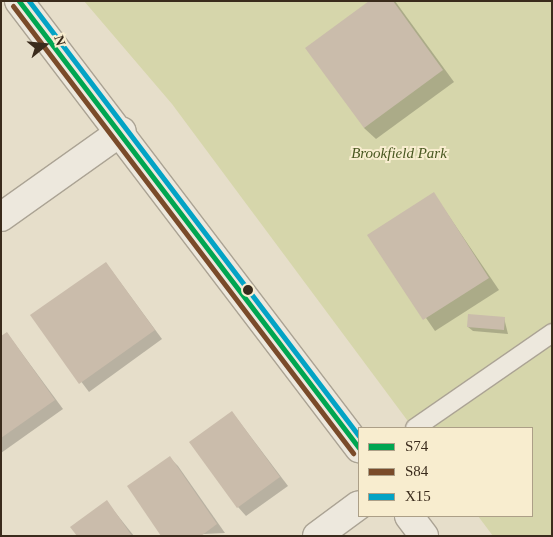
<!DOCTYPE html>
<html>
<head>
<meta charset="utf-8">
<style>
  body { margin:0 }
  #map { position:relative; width:553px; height:537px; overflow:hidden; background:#e6deca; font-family:"Times New Roman",serif }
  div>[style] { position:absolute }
  .green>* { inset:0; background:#d6d6ab }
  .shadow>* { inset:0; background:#0003 }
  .building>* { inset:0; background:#cabcab }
  .roads { filter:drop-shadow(1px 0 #aba394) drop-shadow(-1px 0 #aba394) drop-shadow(0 1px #aba394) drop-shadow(0 -1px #aba394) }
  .service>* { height:18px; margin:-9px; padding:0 9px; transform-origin:9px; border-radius:9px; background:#ede8dd }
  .minor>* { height:28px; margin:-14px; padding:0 14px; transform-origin:14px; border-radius:14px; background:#ede8dd }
  .tertiary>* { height:28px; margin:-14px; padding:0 14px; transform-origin:14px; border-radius:14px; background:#ede8dd }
  .bus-1>* { height:5px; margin:-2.5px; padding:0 2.5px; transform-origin:2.5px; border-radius:2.5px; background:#00a651 }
  .bus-2>* { height:5px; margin:-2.5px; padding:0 2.5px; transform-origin:2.5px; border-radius:2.5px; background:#7a4b2a }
  .bus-3>* { height:5px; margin:-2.5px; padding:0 2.5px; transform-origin:2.5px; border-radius:2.5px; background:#03a3c5 }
  .dots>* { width:14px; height:14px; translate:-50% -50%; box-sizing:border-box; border:2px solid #f8edcf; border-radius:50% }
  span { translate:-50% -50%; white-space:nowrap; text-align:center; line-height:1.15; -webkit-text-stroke:4px #f8edcf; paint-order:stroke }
  .park-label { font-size:15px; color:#495821; font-style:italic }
  .frame { position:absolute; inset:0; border:2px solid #3a2b1c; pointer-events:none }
  .legend { position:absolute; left:358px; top:427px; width:175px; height:90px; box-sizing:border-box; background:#f8edcf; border:1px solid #ac9f87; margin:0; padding:6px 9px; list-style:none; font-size:15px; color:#3a2b1c }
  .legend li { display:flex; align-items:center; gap:10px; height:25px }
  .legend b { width:25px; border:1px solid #ac9f87 }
  .north { position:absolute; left:20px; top:20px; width:50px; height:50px; -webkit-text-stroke:4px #f8edcf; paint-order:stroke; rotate:73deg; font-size:14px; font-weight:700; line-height:20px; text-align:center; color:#3a2b1c }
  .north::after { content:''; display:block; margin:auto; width:18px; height:22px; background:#3a2b1c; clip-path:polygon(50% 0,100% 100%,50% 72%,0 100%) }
</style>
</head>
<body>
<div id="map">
  <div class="green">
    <i style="clip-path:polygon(84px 1px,552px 1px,552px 536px,493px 536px,478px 516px,532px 516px,532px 428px,413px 428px,172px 104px)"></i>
  </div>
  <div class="shadow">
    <i style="clip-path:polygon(371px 1px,395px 1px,454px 82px,376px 139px,364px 128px)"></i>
    <i style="clip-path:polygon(434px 194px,499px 290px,435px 331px,369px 235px)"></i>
    <i style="clip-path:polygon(106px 263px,162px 339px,89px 392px,32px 316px)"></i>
    <i style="clip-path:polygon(504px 318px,508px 334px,473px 331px,468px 327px)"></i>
    <i style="clip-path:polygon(7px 333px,63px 409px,1px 453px,1px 338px)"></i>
    <i style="clip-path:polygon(232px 412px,288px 486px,246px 516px,238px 507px)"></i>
    <i style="clip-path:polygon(170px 458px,178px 466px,225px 533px,163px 536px)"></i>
    <i style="clip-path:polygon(107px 502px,134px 536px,78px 536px)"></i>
  </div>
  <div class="building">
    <i style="clip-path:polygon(369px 1px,393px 1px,443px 70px,364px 128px,305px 48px)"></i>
    <i style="clip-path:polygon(434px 192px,489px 278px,423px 320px,367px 235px)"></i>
    <i style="clip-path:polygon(106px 262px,155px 330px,79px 384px,30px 315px)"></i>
    <i style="clip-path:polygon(468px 314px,505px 317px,504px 330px,467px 327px)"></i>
    <i style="clip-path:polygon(7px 332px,55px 400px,1px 438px,1px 336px)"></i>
    <i style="clip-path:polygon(232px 411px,280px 477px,237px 508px,189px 442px)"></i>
    <i style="clip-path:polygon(170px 456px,217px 524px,201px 536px,161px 536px,127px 486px)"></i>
    <i style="clip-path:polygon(107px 500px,132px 536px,77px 536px,70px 527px)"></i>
  </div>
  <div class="roads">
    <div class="service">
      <i style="left:415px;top:428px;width:167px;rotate:-34.7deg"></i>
    </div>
    <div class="minor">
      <i style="left:1px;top:217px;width:148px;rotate:-35.4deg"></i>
      <i style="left:317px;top:536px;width:52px;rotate:-36.4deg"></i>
    </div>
    <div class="tertiary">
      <i style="left:19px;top:1px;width:562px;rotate:52.74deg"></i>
      <i style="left:409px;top:516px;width:25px;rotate:53deg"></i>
    </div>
  </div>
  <div class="bus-1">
    <i style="left:19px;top:1px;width:562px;rotate:52.74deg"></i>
  </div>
  <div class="bus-2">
    <i style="left:13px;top:6px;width:562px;rotate:52.74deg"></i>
  </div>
  <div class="bus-3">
    <i style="left:29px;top:1px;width:546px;rotate:52.82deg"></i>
  </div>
  <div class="dots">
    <i style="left:248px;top:290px;background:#3a2b1c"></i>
  </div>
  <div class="park-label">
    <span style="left:399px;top:154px">Brookfield Park</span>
  </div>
  <div class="frame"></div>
  <ul class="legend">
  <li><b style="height:6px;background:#00a651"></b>S74</li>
  <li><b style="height:6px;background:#7a4b2a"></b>S84</li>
  <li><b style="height:6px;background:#03a3c5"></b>X15</li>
  </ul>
  <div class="north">N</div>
</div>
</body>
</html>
